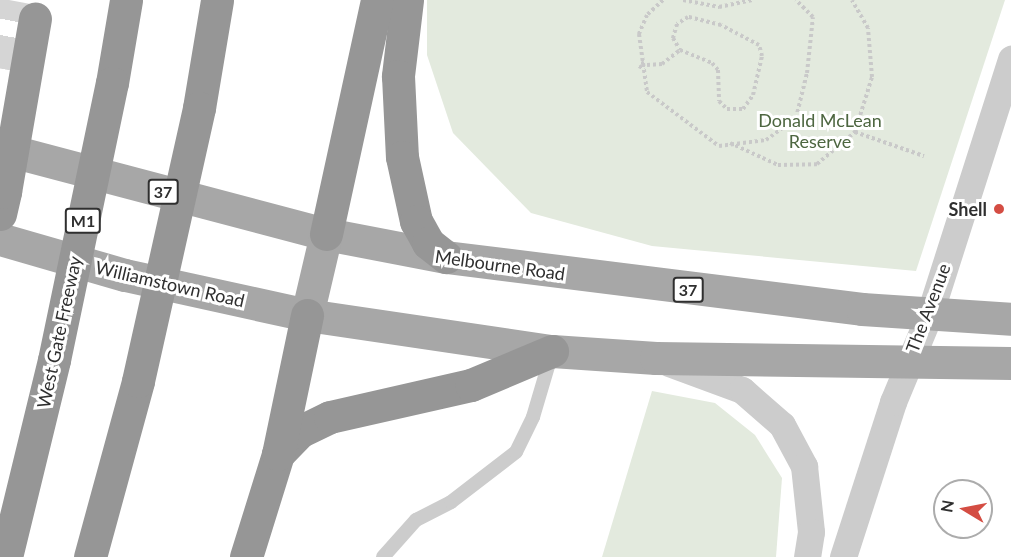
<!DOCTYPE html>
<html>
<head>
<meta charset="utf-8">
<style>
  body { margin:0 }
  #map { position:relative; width:1011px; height:557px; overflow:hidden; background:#fff; font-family:Lato,sans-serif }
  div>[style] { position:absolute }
  .green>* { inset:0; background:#e3eade }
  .highway-tunnel>* { height:33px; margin-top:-16.5px; transform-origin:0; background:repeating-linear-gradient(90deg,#d5d5d5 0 33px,transparent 0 49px) }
  .path>* { height:4px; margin-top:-2px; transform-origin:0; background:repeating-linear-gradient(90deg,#c9c9c9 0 3px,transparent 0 6px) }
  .lane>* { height:14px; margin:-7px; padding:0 7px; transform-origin:7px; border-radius:7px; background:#ccc }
  .street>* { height:27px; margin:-13.5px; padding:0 13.5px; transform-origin:13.5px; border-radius:13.5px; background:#ccc }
  .primary>* { height:33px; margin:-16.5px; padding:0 16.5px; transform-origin:16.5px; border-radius:16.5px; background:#a7a7a7 }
  .highway>* { height:33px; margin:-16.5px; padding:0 16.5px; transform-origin:16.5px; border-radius:16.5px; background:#969696 }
  .highway-bridge>* { height:33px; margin:-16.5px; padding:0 16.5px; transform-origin:16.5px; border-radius:16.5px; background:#969696 }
  .dots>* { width:16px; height:16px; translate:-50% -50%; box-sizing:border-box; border:3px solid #fff; border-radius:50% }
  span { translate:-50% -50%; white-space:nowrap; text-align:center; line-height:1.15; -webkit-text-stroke:6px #fff; paint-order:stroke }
  .shield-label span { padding:2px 4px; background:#fff; border:2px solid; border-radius:4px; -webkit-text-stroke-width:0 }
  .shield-label { font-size:16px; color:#2f2f2f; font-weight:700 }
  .park-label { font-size:18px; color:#4d6640 }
  .poi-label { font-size:18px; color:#2f2f2f; font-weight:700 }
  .right { translate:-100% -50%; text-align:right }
  .street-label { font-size:18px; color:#2f2f2f }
  .north { position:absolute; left:933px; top:479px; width:60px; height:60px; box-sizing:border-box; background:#fff; border:2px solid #acacac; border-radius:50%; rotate:280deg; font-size:16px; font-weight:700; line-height:24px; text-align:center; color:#2f2f2f }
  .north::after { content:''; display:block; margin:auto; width:21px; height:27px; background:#d44d43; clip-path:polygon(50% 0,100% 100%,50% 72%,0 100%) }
</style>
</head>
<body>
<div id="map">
  <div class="green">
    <i style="clip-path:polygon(427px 0,1005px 0,916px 271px,652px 246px,531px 213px,453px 133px,427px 55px)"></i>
    <i style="clip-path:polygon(652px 391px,715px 403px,755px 435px,782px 478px,776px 557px,602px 557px)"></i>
  </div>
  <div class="highway-tunnel">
    <i style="left:0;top:68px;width:69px;rotate:-79.2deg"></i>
  </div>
  <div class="path">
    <i style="left:663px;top:0;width:22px;rotate:137deg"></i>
    <i style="left:647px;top:15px;width:21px;rotate:113deg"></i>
    <i style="left:639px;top:34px;width:59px;rotate:82.1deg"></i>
    <i style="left:647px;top:92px;width:90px;rotate:36.9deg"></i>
    <i style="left:719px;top:146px;width:47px;rotate:-7.3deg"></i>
    <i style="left:766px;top:140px;width:37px;rotate:-36deg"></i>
    <i style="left:796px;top:118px;width:46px;rotate:-76.3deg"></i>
    <i style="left:807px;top:73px;width:56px;rotate:-83.9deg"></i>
    <i style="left:813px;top:17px;width:24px;rotate:-135deg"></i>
    <i style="left:683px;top:0;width:37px;rotate:11deg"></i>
    <i style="left:719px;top:7px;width:34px;rotate:-12deg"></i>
    <i style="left:644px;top:62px;width:6px;rotate:141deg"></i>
    <i style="left:639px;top:66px;width:6px;rotate:31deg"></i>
    <i style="left:647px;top:65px;width:15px;rotate:-4deg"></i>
    <i style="left:662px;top:64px;width:23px;rotate:-38deg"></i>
    <i style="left:680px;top:50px;width:35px;rotate:22deg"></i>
    <i style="left:712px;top:63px;width:9px;rotate:49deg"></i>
    <i style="left:718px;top:70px;width:31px;rotate:88deg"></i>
    <i style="left:719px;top:101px;width:11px;rotate:45deg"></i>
    <i style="left:727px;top:109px;width:16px"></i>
    <i style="left:743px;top:109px;width:17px;rotate:-54deg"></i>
    <i style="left:753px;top:95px;width:40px;rotate:-77deg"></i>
    <i style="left:762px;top:56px;width:11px;rotate:-105deg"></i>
    <i style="left:759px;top:45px;width:43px;rotate:-152.2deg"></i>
    <i style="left:721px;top:25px;width:34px;rotate:-166deg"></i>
    <i style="left:688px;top:17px;width:13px;rotate:148deg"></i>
    <i style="left:677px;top:24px;width:15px;rotate:106deg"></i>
    <i style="left:673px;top:38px;width:14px;rotate:60deg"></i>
    <i style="left:855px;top:132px;width:73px;rotate:19.2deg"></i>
    <i style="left:730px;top:143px;width:53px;rotate:24.6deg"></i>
    <i style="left:778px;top:165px;width:39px;rotate:-1deg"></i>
    <i style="left:817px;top:164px;width:50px;rotate:-40.1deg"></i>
    <i style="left:855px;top:132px;width:58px;rotate:-72.8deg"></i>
    <i style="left:872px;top:77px;width:49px;rotate:-94.7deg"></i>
    <i style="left:868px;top:28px;width:32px;rotate:-120deg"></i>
  </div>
  <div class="lane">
    <i style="left:383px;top:557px;width:50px;rotate:-48.3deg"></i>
    <i style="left:416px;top:520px;width:39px;rotate:-27deg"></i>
    <i style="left:451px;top:502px;width:82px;rotate:-37.6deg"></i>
    <i style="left:516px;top:452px;width:39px;rotate:-64deg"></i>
    <i style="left:533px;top:417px;width:67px;rotate:-73.5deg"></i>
  </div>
  <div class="street">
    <i style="left:669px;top:363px;width:78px;rotate:20.3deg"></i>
    <i style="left:742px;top:390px;width:53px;rotate:41.2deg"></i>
    <i style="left:782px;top:425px;width:47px;rotate:61.8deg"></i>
    <i style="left:804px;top:466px;width:66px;rotate:83.9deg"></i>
    <i style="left:811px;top:532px;width:25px;rotate:99deg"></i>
    <i style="left:843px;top:557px;width:163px;rotate:-72.1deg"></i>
    <i style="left:893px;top:402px;width:96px;rotate:-67.4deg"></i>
    <i style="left:930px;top:313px;width:267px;rotate:-72.3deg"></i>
  </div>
  <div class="primary">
    <i style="left:0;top:148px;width:337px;rotate:14.8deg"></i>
    <i style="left:326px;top:234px;width:122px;rotate:10.9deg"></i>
    <i style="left:446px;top:257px;width:419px;rotate:7.1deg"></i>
    <i style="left:862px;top:309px;width:149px;rotate:3.8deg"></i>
    <i style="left:0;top:239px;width:130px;rotate:16.1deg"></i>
    <i style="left:125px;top:275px;width:186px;rotate:12.4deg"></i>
    <i style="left:307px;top:315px;width:248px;rotate:8.4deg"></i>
    <i style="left:552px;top:351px;width:104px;rotate:3.9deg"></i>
    <i style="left:656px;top:358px;width:355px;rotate:0.8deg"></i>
    <i style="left:307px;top:315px;width:83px;rotate:-76.8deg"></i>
  </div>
  <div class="highway">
    <i style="left:407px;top:0;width:77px;rotate:96.8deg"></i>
    <i style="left:398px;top:76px;width:81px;rotate:87.2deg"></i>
    <i style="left:402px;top:157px;width:66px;rotate:77.7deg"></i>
    <i style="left:416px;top:221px;width:25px;rotate:61deg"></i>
    <i style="left:428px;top:243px;width:23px;rotate:38deg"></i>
    <i style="left:112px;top:83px;width:84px;rotate:-80.4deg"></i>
    <i style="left:199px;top:108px;width:109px;rotate:-80.5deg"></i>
    <i style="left:0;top:214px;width:23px;rotate:-77deg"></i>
    <i style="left:326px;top:234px;width:239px;rotate:-77.7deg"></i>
    <i style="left:278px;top:454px;width:30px;rotate:-46deg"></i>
    <i style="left:299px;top:432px;width:34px;rotate:-26deg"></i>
    <i style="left:330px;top:417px;width:145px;rotate:-12.8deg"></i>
    <i style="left:471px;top:385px;width:88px;rotate:-22.8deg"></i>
    <i style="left:6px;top:557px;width:203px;rotate:-76.3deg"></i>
    <i style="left:90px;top:557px;width:182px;rotate:-74.7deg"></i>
    <i style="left:246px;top:557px;width:108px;rotate:-72.7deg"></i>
    <i style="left:278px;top:454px;width:142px;rotate:-78.2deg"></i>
  </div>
  <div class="highway-bridge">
    <i style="left:5px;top:192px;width:176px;rotate:-80.2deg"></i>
    <i style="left:54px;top:360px;width:283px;rotate:-78.2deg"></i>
    <i style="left:138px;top:381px;width:280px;rotate:-77.4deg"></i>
  </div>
  <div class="dots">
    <i style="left:999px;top:209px;background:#d44d43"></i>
  </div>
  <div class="shield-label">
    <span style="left:163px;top:192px">37</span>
    <span style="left:83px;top:221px">M1</span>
    <span style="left:688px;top:290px">37</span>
  </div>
  <div class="park-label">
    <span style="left:820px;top:131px">Donald McLean<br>Reserve</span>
  </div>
  <div class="poi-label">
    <span class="right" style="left:987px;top:209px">Shell</span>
  </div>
  <div class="street-label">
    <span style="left:500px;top:265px;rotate:8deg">Melbourne Road</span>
    <span style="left:170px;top:284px;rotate:13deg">Williamstown Road</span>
    <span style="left:928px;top:308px;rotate:-69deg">The Avenue</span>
    <span style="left:59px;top:332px;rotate:-78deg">West Gate Freeway</span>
  </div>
  <div class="north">N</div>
</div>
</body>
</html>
